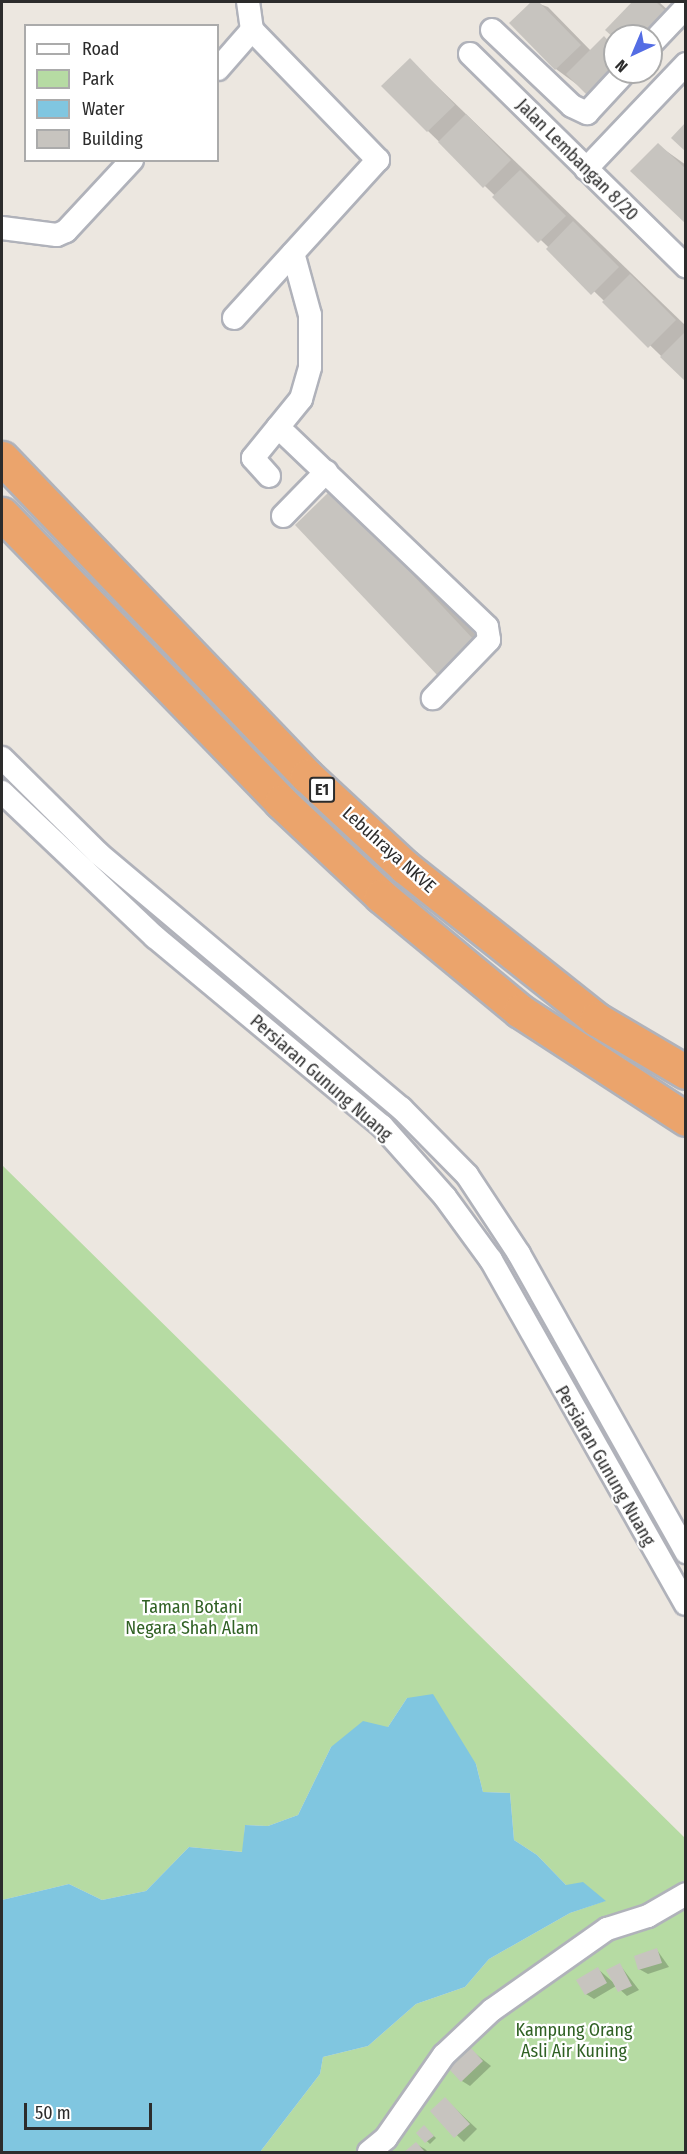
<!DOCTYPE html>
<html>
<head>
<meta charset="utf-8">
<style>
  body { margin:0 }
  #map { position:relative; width:687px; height:2154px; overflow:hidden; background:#ece7e0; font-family:"Fira Sans Condensed",sans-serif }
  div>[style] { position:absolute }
  .green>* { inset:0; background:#b6dba3 }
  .water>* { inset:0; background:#80c6e0 }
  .shadow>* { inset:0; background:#0003 }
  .building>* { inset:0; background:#c7c4bf }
  .roads { filter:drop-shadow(2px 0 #b0b2ba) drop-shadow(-2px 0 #b0b2ba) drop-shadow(0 2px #b0b2ba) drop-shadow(0 -2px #b0b2ba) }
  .minor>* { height:22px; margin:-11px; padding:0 11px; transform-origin:11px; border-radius:11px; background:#fff }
  .highway>* { height:33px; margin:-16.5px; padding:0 16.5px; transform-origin:16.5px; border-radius:16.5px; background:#eba46c }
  span { translate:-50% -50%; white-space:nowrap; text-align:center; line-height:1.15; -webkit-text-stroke:4.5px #fff; paint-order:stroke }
  .shield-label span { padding:2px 4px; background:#fff; border:2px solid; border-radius:4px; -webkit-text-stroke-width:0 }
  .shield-label { font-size:16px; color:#2c2c2c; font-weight:700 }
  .street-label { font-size:18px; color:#2c2c2c }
  .park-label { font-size:18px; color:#306124 }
  .frame { position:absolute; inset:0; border:3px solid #2c2c2c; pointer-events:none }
  .legend { position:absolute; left:24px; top:24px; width:195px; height:138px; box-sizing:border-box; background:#fff; border:2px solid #ababab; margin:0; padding:8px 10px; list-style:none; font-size:18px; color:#2c2c2c }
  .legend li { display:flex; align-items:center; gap:12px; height:30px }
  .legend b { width:30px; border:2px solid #ababab }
  .north { position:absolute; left:603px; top:24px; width:60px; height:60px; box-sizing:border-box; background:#fff; border:2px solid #ababab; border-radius:50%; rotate:224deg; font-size:16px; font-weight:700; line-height:24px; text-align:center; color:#2c2c2c }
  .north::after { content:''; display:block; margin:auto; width:21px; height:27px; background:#546de4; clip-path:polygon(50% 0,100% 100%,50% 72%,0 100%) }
  .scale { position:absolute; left:24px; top:2103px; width:128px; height:27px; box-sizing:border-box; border:3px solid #2c2c2c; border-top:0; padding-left:8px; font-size:18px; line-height:21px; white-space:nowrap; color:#2c2c2c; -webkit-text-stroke:4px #fff; paint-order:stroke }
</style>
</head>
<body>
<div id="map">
  <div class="green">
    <i style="clip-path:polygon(2px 1165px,685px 1838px,685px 2152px,260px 2152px,320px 2074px,323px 2057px,368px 2046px,416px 2004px,465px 1987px,489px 1959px,570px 1913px,605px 1901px,566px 1885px,537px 1855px,514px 1840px,510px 1793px,483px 1792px,476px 1764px,407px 1698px,388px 1727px,331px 1747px,298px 1815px,268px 1826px,245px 1825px,243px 1852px,189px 1847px,146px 1891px,102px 1900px,69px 1884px,2px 1900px)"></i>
  </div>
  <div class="water">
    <i style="clip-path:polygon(433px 1694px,476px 1764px,483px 1792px,510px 1793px,514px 1840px,537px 1855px,566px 1885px,583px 1882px,606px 1901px,570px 1913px,489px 1959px,465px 1987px,416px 2004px,368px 2046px,323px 2057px,320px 2074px,260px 2152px,2px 2152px,2px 1900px,69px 1884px,102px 1900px,146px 1891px,189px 1847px,242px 1852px,245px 1825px,268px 1826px,298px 1815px,331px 1747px,363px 1721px,388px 1727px,407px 1698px)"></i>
  </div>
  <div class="shadow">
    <i style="clip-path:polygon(534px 2px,548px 7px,591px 51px,604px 38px,615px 45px,615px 72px,638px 72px,606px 106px,556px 69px,511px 23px)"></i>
    <i style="clip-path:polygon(634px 2px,659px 2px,680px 21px,651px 36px,608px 30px)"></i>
    <i style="clip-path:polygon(410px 60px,686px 326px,686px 380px,428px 131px)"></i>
    <i style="clip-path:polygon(658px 145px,686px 165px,686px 222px)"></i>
    <i style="clip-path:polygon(349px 501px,492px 652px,456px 685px)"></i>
    <i style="clip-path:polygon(657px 1950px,669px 1967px,648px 1974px,639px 1969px)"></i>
    <i style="clip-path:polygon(620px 1965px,639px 1990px,627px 1996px,616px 1986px,594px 1999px,586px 1994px,598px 1969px,615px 1984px)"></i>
    <i style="clip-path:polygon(471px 2050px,491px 2066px,470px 2086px,462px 2081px)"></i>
    <i style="clip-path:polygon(445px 2099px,477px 2129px,464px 2142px,432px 2111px)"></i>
    <i style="clip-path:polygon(424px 2127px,436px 2138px,430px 2144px,418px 2133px)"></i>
    <i style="clip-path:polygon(416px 2144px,425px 2149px,428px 2152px,407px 2152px)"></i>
  </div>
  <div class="building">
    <i style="clip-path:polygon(531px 2px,539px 2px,581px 45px,555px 70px,509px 23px)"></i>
    <i style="clip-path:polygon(632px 2px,656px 2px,668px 13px,647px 36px,615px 39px,605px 30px)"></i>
    <i style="clip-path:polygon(604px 36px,615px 48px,615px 72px,592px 100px,566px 74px)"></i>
    <i style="clip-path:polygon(410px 58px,455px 105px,427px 132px,381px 86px)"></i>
    <i style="clip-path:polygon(466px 114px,511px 160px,483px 188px,438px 142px)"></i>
    <i style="clip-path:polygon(686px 122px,686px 152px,671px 138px)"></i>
    <i style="clip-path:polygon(658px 143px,686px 169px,686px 224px,630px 171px)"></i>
    <i style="clip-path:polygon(520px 170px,566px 216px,538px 243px,492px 197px)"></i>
    <i style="clip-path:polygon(573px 221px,619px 267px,591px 295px,546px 249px)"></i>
    <i style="clip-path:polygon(630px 274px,676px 320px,648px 348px,602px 302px)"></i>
    <i style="clip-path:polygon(686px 331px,686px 382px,660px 357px)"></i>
    <i style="clip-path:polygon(332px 489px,476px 642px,439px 677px,295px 525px)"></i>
    <i style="clip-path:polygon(657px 1948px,662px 1963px,638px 1970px,634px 1956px)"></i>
    <i style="clip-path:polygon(620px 1963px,632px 1986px,618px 1992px,606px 1970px)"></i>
    <i style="clip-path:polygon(598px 1967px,607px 1983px,585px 1995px,576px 1980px)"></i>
    <i style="clip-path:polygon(471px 2048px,483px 2061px,461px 2082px,449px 2069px)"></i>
    <i style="clip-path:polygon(445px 2097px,470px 2124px,454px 2138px,430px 2111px)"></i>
    <i style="clip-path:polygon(424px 2125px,434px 2136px,425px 2143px,416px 2133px)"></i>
    <i style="clip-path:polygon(416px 2142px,425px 2152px,404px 2152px)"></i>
  </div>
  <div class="roads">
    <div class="minor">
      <i style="left:492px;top:30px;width:110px;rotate:43.5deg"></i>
      <i style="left:572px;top:106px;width:17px;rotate:25deg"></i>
      <i style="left:587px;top:113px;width:56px;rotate:-47.2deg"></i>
      <i style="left:651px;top:44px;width:51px;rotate:-46.6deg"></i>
      <i style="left:470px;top:54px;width:303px;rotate:44.5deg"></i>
      <i style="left:218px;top:69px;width:52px;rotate:-48.9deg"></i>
      <i style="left:586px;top:169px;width:145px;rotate:-46.4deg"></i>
      <i style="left:2px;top:228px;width:55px;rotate:7.3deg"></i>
      <i style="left:57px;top:235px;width:10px;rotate:-24deg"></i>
      <i style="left:66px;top:231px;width:97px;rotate:-47.1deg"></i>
      <i style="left:234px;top:318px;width:214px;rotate:-47.7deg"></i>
      <i style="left:378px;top:160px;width:181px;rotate:-134.1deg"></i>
      <i style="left:252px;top:30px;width:28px;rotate:-98deg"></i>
      <i style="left:278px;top:427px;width:289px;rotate:43.7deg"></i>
      <i style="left:487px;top:627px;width:13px;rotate:81deg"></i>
      <i style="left:489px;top:640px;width:81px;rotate:134deg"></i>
      <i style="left:269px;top:476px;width:24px;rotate:-132deg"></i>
      <i style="left:253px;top:458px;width:76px;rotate:-50.9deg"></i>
      <i style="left:301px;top:399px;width:33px;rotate:-74deg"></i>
      <i style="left:310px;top:367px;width:52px;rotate:-90deg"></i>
      <i style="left:310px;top:315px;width:64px;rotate:-105.3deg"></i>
      <i style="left:283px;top:516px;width:62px;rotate:-45.7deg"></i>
      <i style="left:2px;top:758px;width:136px;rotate:44.7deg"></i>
      <i style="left:99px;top:854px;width:395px;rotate:40.1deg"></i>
      <i style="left:401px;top:1108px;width:94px;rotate:45.4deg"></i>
      <i style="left:467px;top:1175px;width:95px;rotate:56.6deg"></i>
      <i style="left:519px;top:1254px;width:342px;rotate:60.7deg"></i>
      <i style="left:2px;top:792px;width:211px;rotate:43.5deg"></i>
      <i style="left:155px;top:937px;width:295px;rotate:39.8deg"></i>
      <i style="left:382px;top:1126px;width:95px;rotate:48.4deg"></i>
      <i style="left:445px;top:1197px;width:78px;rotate:53.9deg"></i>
      <i style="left:491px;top:1260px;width:395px;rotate:60.5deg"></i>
      <i style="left:369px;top:2152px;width:22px;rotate:-39deg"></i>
      <i style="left:386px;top:2138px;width:101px;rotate:-55.1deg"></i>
      <i style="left:444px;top:2055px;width:66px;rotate:-43.2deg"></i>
      <i style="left:492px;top:2010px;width:141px;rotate:-35.2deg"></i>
      <i style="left:607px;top:1929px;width:43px;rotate:-17.6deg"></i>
      <i style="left:648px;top:1916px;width:44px;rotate:-30.1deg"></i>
    </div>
    <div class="highway">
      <i style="left:2px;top:458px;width:441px;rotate:46.2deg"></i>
      <i style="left:307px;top:776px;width:134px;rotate:42.9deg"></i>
      <i style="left:405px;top:867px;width:244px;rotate:38.5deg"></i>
      <i style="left:596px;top:1019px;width:104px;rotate:30.5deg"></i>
      <i style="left:2px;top:514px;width:401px;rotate:45.9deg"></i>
      <i style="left:281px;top:802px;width:137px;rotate:43.2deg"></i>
      <i style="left:381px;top:896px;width:180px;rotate:39.6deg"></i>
      <i style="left:520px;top:1011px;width:198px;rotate:33deg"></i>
    </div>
  </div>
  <div class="shield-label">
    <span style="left:322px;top:790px">E1</span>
  </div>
  <div class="street-label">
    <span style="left:577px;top:160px;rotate:45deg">Jalan Lembangan 8/20</span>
    <span style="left:389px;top:850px;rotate:42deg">Lebuhraya NKVE</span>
    <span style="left:321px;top:1078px;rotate:41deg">Persiaran Gunung Nuang</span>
    <span style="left:605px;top:1466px;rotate:60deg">Persiaran Gunung Nuang</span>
  </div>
  <div class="park-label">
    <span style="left:192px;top:1618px">Taman Botani<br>Negara Shah Alam</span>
    <span style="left:574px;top:2041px">Kampung Orang<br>Asli Air Kuning</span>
  </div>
  <div class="frame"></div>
  <ul class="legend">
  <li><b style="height:8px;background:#fff"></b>Road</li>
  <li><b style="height:16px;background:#b6dba3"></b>Park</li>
  <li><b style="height:16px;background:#80c6e0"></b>Water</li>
  <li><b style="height:16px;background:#c7c4bf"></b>Building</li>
  </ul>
  <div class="north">N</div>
  <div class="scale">50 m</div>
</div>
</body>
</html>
